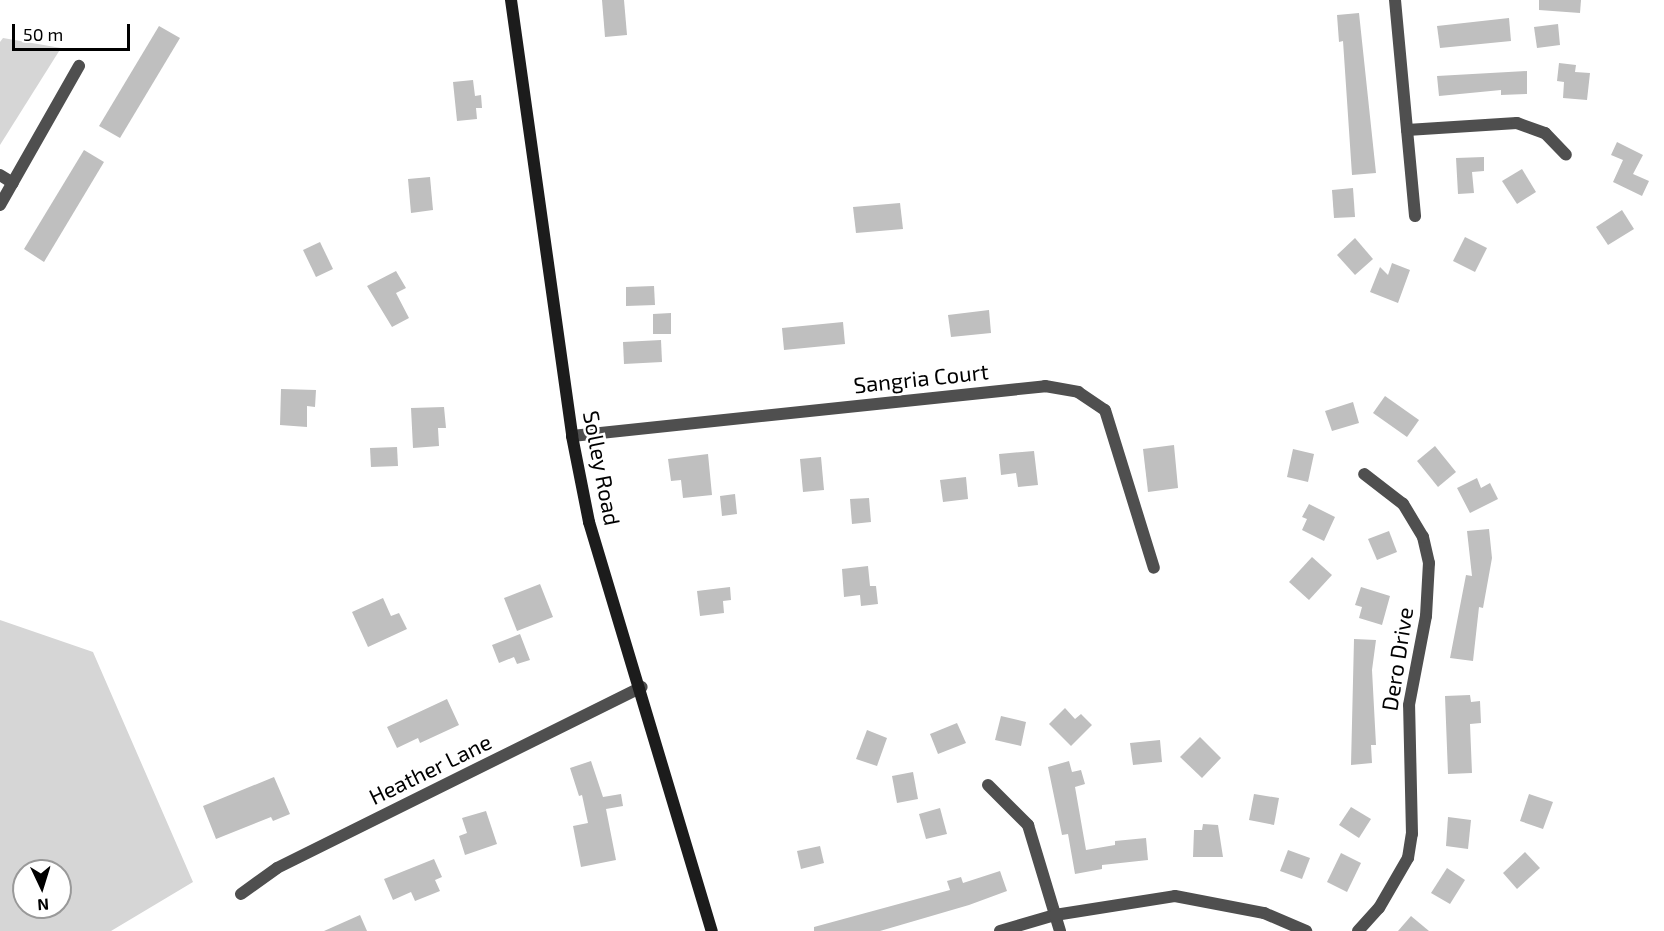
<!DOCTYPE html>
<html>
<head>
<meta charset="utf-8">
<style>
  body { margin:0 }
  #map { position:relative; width:1664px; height:931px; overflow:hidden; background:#fff; font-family:"Exo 2",sans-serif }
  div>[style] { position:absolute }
  .green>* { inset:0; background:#d6d6d6 }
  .building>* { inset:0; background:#bfbfbf }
  .minor>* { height:12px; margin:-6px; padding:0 6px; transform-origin:6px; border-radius:6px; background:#4f4f4f }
  .secondary>* { height:12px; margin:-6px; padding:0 6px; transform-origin:6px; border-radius:6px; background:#1c1c1c }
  span { translate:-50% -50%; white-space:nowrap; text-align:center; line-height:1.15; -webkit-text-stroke:5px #fff; paint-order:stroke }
  .street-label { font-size:22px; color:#000 }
  .north { position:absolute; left:12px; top:859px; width:60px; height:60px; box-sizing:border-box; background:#fff; border:2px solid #999; border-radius:50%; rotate:176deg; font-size:16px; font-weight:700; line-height:24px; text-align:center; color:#000 }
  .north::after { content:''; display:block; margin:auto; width:21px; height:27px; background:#000; clip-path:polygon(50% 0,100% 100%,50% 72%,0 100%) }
  .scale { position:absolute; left:12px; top:24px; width:118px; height:27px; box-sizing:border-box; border:3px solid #000; border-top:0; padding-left:8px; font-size:18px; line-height:21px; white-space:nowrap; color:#000; -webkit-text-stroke:4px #fff; paint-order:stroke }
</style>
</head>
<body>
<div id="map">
  <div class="green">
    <i style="clip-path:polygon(3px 38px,61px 48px,0 145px,0 42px)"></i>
    <i style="clip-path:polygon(evenodd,0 620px,93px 652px,193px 882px,111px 931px,0 931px,0 620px,24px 871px,60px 871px,60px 907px,24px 907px,24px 871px)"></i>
  </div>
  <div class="building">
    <i style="clip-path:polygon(602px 0,624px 0,627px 35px,605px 37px)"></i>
    <i style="clip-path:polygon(1539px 0,1581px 0,1580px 13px,1539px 10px)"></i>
    <i style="clip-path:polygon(1359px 13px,1376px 173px,1352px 175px,1343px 41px,1339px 42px,1337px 15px)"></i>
    <i style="clip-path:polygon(1509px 18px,1511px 41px,1440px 48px,1437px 26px)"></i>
    <i style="clip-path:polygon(1558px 24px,1560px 45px,1537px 48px,1534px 27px)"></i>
    <i style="clip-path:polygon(159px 26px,180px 38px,120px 138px,99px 126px)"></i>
    <i style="clip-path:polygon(1559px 63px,1576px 65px,1575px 72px,1590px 73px,1587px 100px,1563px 98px,1564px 82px,1557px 81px)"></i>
    <i style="clip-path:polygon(1527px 71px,1527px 94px,1501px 95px,1501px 90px,1439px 96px,1437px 76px)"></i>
    <i style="clip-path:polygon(473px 80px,475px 96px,481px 95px,482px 108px,476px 108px,477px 119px,457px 121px,453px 82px)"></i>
    <i style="clip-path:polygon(1617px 142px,1643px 155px,1633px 174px,1649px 181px,1642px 196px,1613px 182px,1623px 160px,1611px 155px)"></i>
    <i style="clip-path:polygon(84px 150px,104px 162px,44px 262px,24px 249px)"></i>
    <i style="clip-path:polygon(1484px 157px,1484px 171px,1472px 172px,1474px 193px,1458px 194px,1456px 158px)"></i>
    <i style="clip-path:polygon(1522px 169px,1536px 192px,1517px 204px,1502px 181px)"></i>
    <i style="clip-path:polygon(430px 177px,433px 210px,411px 213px,408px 179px)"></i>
    <i style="clip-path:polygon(1353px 188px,1355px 217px,1334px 218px,1332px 190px)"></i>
    <i style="clip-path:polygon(900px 203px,903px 229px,856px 233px,853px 207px)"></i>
    <i style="clip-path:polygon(1622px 210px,1634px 229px,1608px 245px,1596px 227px)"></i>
    <i style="clip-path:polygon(1465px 237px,1487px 248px,1475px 272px,1453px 261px)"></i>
    <i style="clip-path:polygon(1355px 238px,1373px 259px,1355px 275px,1337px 255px)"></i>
    <i style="clip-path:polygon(320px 242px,333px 269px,316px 277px,303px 250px)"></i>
    <i style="clip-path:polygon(1392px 263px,1410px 270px,1398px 303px,1370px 292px,1380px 267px,1388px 275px)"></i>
    <i style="clip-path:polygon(396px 271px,406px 288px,396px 293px,409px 318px,392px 327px,367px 286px)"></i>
    <i style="clip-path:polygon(654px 286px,655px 305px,626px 306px,626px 287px)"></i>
    <i style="clip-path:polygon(989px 310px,991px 333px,951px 337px,948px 315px)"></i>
    <i style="clip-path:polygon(671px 313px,671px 334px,653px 334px,653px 314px)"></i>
    <i style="clip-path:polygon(843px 322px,845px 344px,784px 350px,782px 328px)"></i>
    <i style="clip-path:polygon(661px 340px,662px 362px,624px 364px,623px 342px)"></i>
    <i style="clip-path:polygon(281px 389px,316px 390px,315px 407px,307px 406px,307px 427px,280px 425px)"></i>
    <i style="clip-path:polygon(1385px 396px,1419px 420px,1407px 437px,1373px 413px)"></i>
    <i style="clip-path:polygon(1353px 402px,1359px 423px,1332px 431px,1325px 411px)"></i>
    <i style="clip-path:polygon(444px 407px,446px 428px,438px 428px,439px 446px,413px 448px,411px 408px)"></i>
    <i style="clip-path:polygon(1174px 445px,1178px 488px,1148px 492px,1143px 449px)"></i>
    <i style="clip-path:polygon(1435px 446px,1456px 472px,1438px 487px,1417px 461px)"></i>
    <i style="clip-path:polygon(397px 447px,398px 466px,371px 467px,370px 448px)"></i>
    <i style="clip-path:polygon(1293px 449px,1314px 454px,1308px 482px,1287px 477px)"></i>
    <i style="clip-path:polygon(1034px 451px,1038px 485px,1018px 487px,1016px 473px,1001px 475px,999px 454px)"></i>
    <i style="clip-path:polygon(708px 454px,712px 495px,683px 498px,681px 480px,671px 481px,668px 459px)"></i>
    <i style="clip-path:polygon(821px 457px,824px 490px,803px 492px,800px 459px)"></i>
    <i style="clip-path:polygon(966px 477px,968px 499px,943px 502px,940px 480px)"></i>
    <i style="clip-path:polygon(1477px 478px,1481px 488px,1490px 483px,1498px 499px,1470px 513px,1457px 488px)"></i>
    <i style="clip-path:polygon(735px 494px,737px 514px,722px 516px,720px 496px)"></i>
    <i style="clip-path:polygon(869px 498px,871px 522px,852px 524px,850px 499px)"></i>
    <i style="clip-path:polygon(1309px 504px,1335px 517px,1324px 541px,1302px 530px,1307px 519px,1302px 517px)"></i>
    <i style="clip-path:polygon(1489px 529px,1492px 558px,1483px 608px,1479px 607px,1473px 661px,1450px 658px,1466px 575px,1472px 576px,1467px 531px)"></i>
    <i style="clip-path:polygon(1389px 531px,1397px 552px,1377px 560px,1368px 539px)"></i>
    <i style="clip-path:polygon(1312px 557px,1332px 575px,1309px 600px,1289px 582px)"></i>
    <i style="clip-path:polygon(868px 566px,870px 586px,876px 586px,878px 604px,861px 606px,860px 595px,844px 597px,842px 569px)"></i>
    <i style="clip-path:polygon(540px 584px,553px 617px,517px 631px,504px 598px)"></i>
    <i style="clip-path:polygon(730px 587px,731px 600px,723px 601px,724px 613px,700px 616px,697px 591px)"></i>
    <i style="clip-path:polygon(1361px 587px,1390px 596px,1382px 625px,1359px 618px,1362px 607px,1355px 605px)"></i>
    <i style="clip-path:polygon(383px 598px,391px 616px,399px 613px,407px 629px,368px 647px,352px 612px)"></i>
    <i style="clip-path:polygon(520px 634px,530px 660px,517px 664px,514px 657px,499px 663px,492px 645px)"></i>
    <i style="clip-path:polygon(1354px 639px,1376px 640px,1372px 670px,1376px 745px,1371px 745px,1372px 763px,1351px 765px)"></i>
    <i style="clip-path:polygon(1470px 695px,1471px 702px,1480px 701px,1481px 723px,1470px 724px,1472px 773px,1448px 774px,1445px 696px)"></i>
    <i style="clip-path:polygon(447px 699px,459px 725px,420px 743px,418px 738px,397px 748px,387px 727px)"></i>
    <i style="clip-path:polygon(1065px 708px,1075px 719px,1081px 714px,1092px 725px,1071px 746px,1049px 724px)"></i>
    <i style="clip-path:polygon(1001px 716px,1026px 722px,1021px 746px,995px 740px)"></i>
    <i style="clip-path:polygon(957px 723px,966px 743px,938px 754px,930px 734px)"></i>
    <i style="clip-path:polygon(867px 730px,887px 738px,877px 766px,856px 759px)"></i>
    <i style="clip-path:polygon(1200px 737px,1221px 758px,1202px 778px,1180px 757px)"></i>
    <i style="clip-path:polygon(1160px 740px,1162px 762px,1133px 765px,1130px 743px)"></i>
    <i style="clip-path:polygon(591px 761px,603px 797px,621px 794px,623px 806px,606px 809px,616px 860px,581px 867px,573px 826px,588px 823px,582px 795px,579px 796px,570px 768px)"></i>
    <i style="clip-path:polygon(1069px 761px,1072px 772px,1081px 770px,1085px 784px,1075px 787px,1086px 850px,1115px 845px,1115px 841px,1146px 838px,1148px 860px,1102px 865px,1102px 869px,1075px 874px,1068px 834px,1062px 835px,1048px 767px)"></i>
    <i style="clip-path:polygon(913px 772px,918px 799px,897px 803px,892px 776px)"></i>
    <i style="clip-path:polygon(274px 777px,290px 814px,273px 821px,271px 817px,216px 839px,203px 806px)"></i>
    <i style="clip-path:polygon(1254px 794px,1279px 798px,1274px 825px,1249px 820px)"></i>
    <i style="clip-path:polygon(1529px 794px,1553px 802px,1543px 829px,1520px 821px)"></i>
    <i style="clip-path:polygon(1351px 807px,1371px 819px,1359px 838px,1339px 825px)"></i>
    <i style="clip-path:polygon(940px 808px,947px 834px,926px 839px,919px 814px)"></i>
    <i style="clip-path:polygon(486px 811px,497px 844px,465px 855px,459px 836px,467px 833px,462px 818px)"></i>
    <i style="clip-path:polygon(1448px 817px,1471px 820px,1468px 849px,1446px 846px)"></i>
    <i style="clip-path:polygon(1203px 824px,1218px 825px,1223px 857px,1193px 857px,1194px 830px,1202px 830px)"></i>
    <i style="clip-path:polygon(820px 846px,824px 863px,801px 869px,797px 851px)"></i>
    <i style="clip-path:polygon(1288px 850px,1310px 858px,1302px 879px,1280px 871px)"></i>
    <i style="clip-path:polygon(1525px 852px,1540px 868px,1517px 889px,1503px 873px)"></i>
    <i style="clip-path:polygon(1341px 853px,1361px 863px,1347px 892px,1327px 882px)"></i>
    <i style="clip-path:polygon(434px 859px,442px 877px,435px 880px,440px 891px,415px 901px,411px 892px,393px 900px,384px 879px)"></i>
    <i style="clip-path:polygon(1447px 868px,1465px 880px,1450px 904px,1431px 893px)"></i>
    <i style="clip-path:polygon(1000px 871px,1007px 891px,969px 905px,880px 931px,814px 931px,814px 927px,950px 890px,947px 881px,961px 877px,963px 883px)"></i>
    <i style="clip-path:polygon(360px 915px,367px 931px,324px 931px)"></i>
    <i style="clip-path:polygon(1411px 916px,1429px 931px,1398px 931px)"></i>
  </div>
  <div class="minor">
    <i style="left:1395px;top:0;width:217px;rotate:84.7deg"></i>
    <i style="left:1407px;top:130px;width:110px;rotate:-3.6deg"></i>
    <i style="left:1517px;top:123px;width:30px;rotate:20deg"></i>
    <i style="left:1545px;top:133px;width:30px;rotate:46deg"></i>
    <i style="left:0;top:175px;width:15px;rotate:32deg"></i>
    <i style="left:0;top:205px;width:160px;rotate:-60.4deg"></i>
    <i style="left:572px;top:436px;width:476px;rotate:-6deg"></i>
    <i style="left:1045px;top:386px;width:34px;rotate:10deg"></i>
    <i style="left:1078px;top:392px;width:32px;rotate:34deg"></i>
    <i style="left:1105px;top:410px;width:165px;rotate:72.8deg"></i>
    <i style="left:988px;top:785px;width:57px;rotate:45deg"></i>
    <i style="left:1028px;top:825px;width:111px;rotate:73.2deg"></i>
    <i style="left:241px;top:894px;width:44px;rotate:-35.8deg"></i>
    <i style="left:277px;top:868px;width:407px;rotate:-26.4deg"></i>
    <i style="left:1000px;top:931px;width:57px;rotate:-16.2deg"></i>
    <i style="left:1055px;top:915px;width:121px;rotate:-9deg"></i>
    <i style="left:1175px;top:896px;width:91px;rotate:10.8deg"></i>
    <i style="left:1264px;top:913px;width:46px;rotate:23.2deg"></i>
    <i style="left:1358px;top:931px;width:31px;rotate:-48deg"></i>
    <i style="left:1379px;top:908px;width:58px;rotate:-59.9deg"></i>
    <i style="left:1408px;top:858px;width:24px;rotate:-81deg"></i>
    <i style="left:1412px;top:834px;width:129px;rotate:-91.3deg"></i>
    <i style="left:1409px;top:705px;width:91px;rotate:-79.2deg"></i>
    <i style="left:1426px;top:616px;width:53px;rotate:-86.8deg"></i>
    <i style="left:1429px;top:563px;width:27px;rotate:-103deg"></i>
    <i style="left:1423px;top:537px;width:39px;rotate:-121deg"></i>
    <i style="left:1403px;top:504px;width:49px;rotate:-142.4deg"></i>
  </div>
  <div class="secondary">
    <i style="left:511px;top:0;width:440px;rotate:82deg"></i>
    <i style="left:572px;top:436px;width:88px;rotate:78.8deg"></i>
    <i style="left:589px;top:522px;width:427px;rotate:73.3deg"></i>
  </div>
  <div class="street-label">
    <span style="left:921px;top:378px;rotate:-6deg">Sangria Court</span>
    <span style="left:602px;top:468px;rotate:79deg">Solley Road</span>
    <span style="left:1397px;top:659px;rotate:-81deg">Dero Drive</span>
    <span style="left:430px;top:769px;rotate:-26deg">Heather Lane</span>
  </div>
  <div class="north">N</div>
  <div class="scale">50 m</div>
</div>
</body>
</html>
